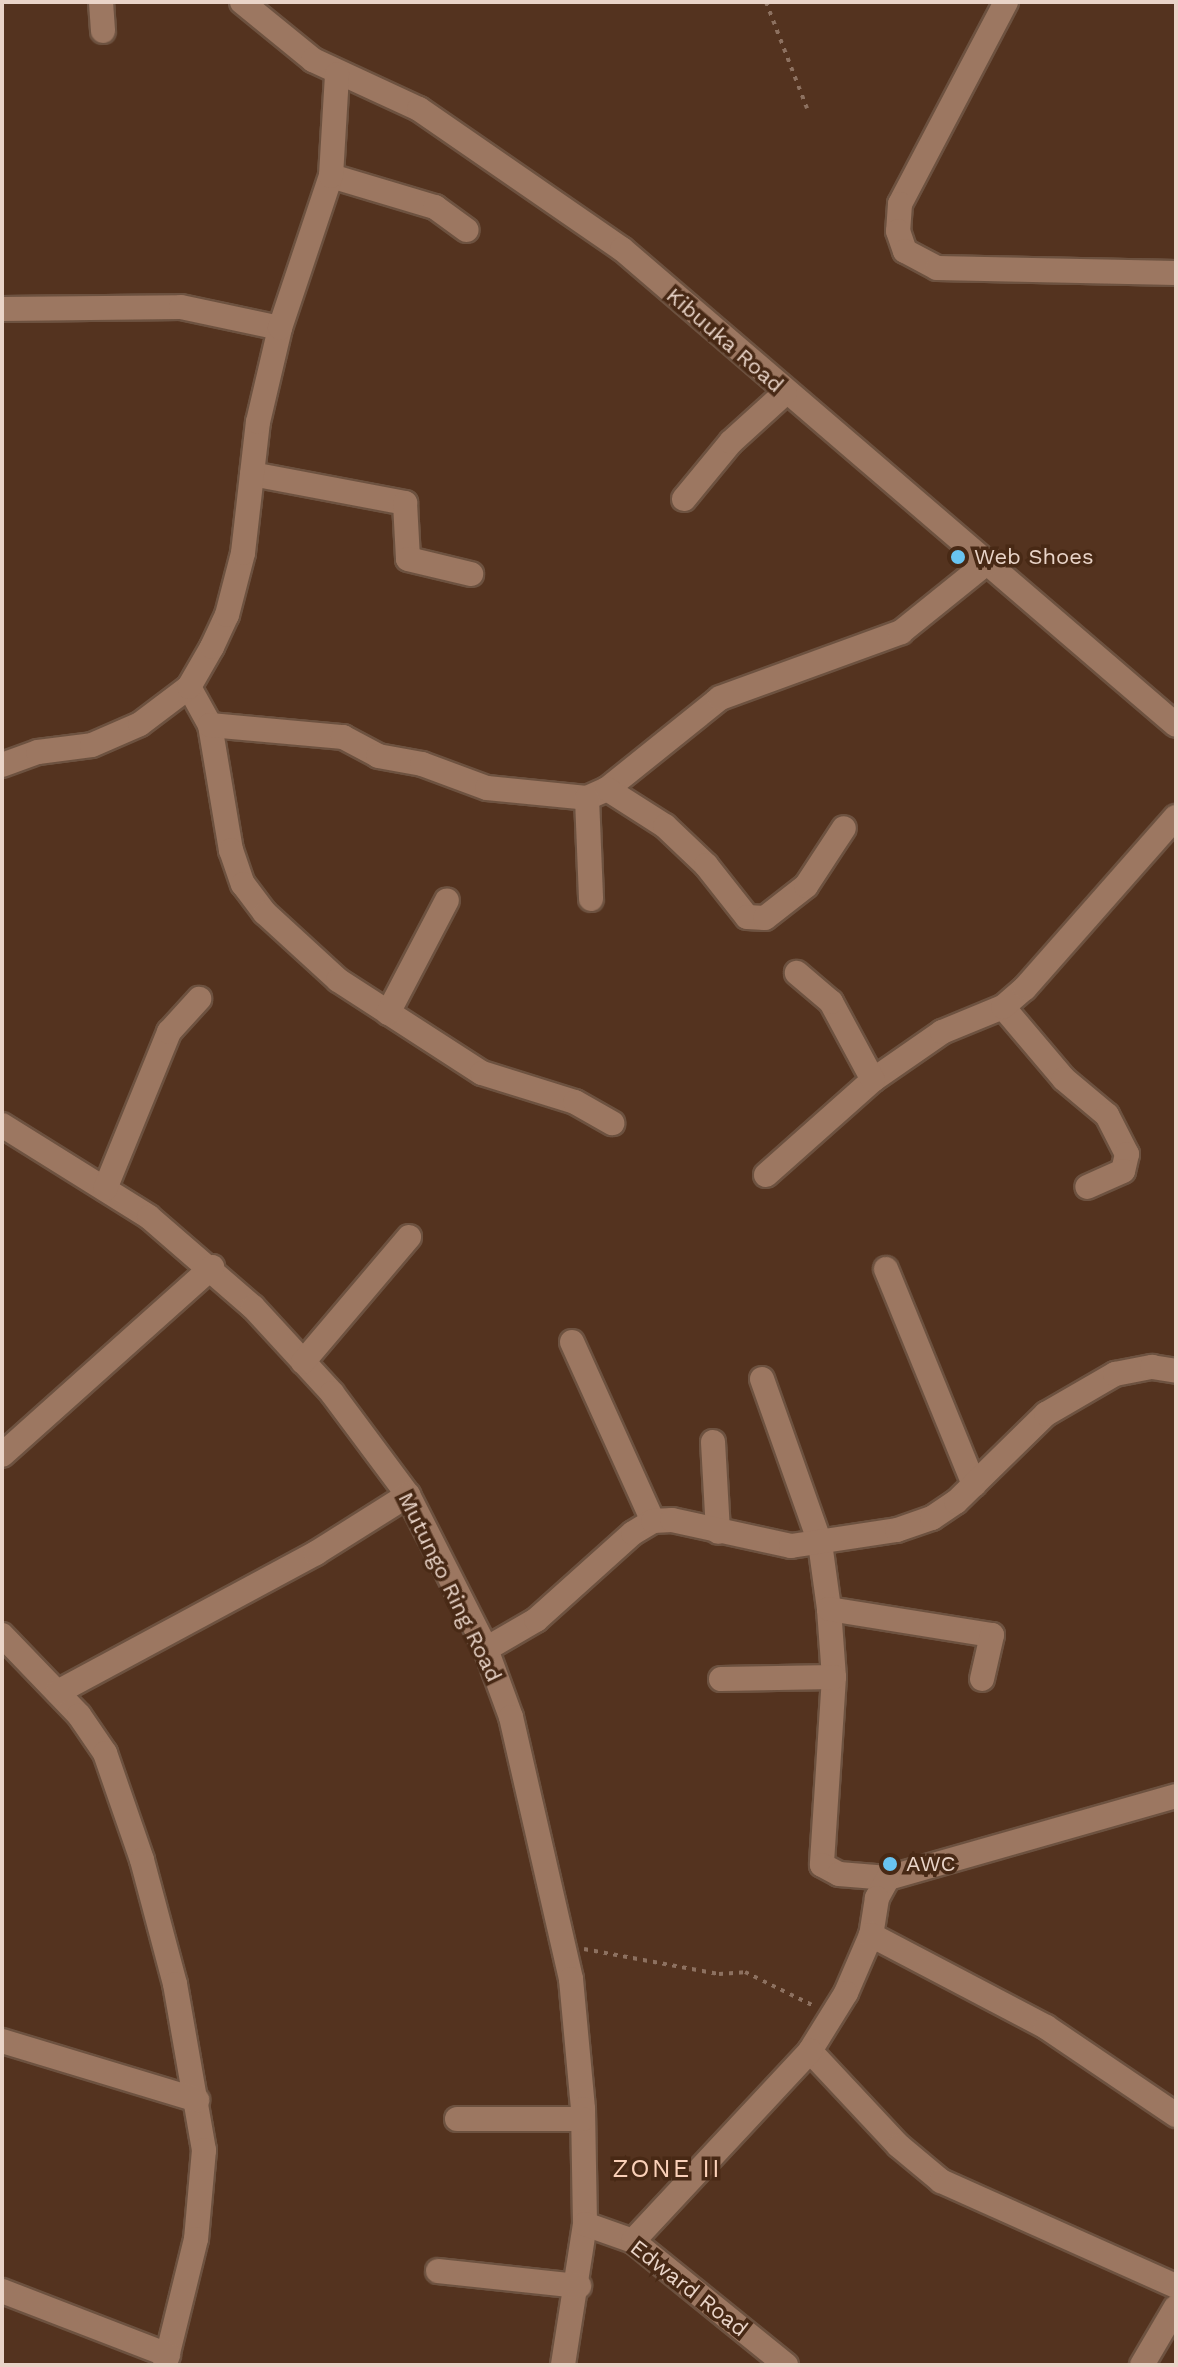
<!DOCTYPE html>
<html>
<head>
<meta charset="utf-8">
<style>
  body { margin:0 }
  #map { position:relative; width:1178px; height:2367px; overflow:hidden; background:#54331f; font-family:"Work Sans",sans-serif }
  div>[style] { position:absolute }
  .path>* { height:4px; margin-top:-2px; transform-origin:0; background:repeating-linear-gradient(90deg,#8d7160 0 4px,transparent 0 10px) }
  .roads { filter:drop-shadow(2px 0 #6d5240) drop-shadow(-2px 0 #6d5240) drop-shadow(0 2px #6d5240) drop-shadow(0 -2px #6d5240) }
  .minor>* { height:24px; margin:-12px; padding:0 12px; transform-origin:12px; border-radius:12px; background:#9c7761 }
  .dots>* { width:22px; height:22px; translate:-50% -50%; box-sizing:border-box; border:4px solid #482915; border-radius:50% }
  span { translate:-50% -50%; white-space:nowrap; text-align:center; line-height:1.15; -webkit-text-stroke:7px #482915; paint-order:stroke }
  .street-label { font-size:22px; color:#e9d4c8 }
  .poi-label { font-size:22px; color:#e9d4c8 }
  .left { translate:0 -50%; text-align:left }
  .quarter-label { font-size:26px; color:#fad0b8; letter-spacing:2px }
  .frame { position:absolute; inset:0; border:4px solid #e9d4c8; pointer-events:none }
</style>
</head>
<body>
<div id="map">
  <div class="path">
    <i style="left:766px;top:2px;width:114px;rotate:68.9deg"></i>
    <i style="left:584px;top:1949px;width:137px;rotate:10.5deg"></i>
    <i style="left:719px;top:1974px;width:26px;rotate:-4deg"></i>
    <i style="left:745px;top:1972px;width:75px;rotate:26.2deg"></i>
  </div>
  <div class="roads">
    <div class="minor">
      <i style="left:101px;top:2px;width:29px;rotate:86deg"></i>
      <i style="left:242px;top:2px;width:92px;rotate:39.2deg"></i>
      <i style="left:313px;top:60px;width:117px;rotate:24.8deg"></i>
      <i style="left:419px;top:109px;width:247px;rotate:34.6deg"></i>
      <i style="left:622px;top:249px;width:730px;rotate:40.67deg"></i>
      <i style="left:1006px;top:2px;width:228px;rotate:117.7deg"></i>
      <i style="left:900px;top:204px;width:27px;rotate:94deg"></i>
      <i style="left:898px;top:231px;width:21px;rotate:71deg"></i>
      <i style="left:905px;top:251px;width:36px;rotate:28deg"></i>
      <i style="left:937px;top:268px;width:239px;rotate:1.2deg"></i>
      <i style="left:331px;top:176px;width:109px;rotate:16.6deg"></i>
      <i style="left:435px;top:207px;width:39px;rotate:36deg"></i>
      <i style="left:2px;top:309px;width:179px;rotate:-0.6deg"></i>
      <i style="left:181px;top:307px;width:101px;rotate:12deg"></i>
      <i style="left:252px;top:474px;width:156px;rotate:10.7deg"></i>
      <i style="left:405px;top:503px;width:56px;rotate:86.9deg"></i>
      <i style="left:408px;top:559px;width:65px;rotate:13.4deg"></i>
      <i style="left:684px;top:499px;width:74px;rotate:-50.5deg"></i>
      <i style="left:731px;top:442px;width:73px;rotate:-42.2deg"></i>
      <i style="left:189px;top:687px;width:43px;rotate:61.1deg"></i>
      <i style="left:210px;top:725px;width:127px;rotate:80.5deg"></i>
      <i style="left:231px;top:850px;width:36px;rotate:71deg"></i>
      <i style="left:243px;top:884px;width:36px;rotate:53deg"></i>
      <i style="left:265px;top:913px;width:99px;rotate:42.5deg"></i>
      <i style="left:338px;top:980px;width:171px;rotate:32.9deg"></i>
      <i style="left:482px;top:1073px;width:97px;rotate:17.3deg"></i>
      <i style="left:575px;top:1102px;width:43px;rotate:29.6deg"></i>
      <i style="left:210px;top:725px;width:134px;rotate:5.2deg"></i>
      <i style="left:343px;top:737px;width:40px;rotate:28deg"></i>
      <i style="left:378px;top:756px;width:45px;rotate:10.3deg"></i>
      <i style="left:422px;top:764px;width:69px;rotate:20.3deg"></i>
      <i style="left:487px;top:788px;width:100px;rotate:5.7deg"></i>
      <i style="left:587px;top:798px;width:22px;rotate:-24deg"></i>
      <i style="left:607px;top:789px;width:145px;rotate:-38.8deg"></i>
      <i style="left:720px;top:698px;width:193px;rotate:-20deg"></i>
      <i style="left:901px;top:632px;width:113px;rotate:-38.9deg"></i>
      <i style="left:2px;top:765px;width:38px;rotate:-20deg"></i>
      <i style="left:38px;top:752px;width:54px;rotate:-7.4deg"></i>
      <i style="left:92px;top:745px;width:52px;rotate:-23.6deg"></i>
      <i style="left:140px;top:724px;width:61px;rotate:-37.1deg"></i>
      <i style="left:189px;top:687px;width:46px;rotate:-60.1deg"></i>
      <i style="left:212px;top:647px;width:35px;rotate:-65deg"></i>
      <i style="left:227px;top:615px;width:64px;rotate:-75.5deg"></i>
      <i style="left:243px;top:553px;width:132px;rotate:-83.5deg"></i>
      <i style="left:258px;top:422px;width:97px;rotate:-76.8deg"></i>
      <i style="left:280px;top:328px;width:160px;rotate:-71.5deg"></i>
      <i style="left:331px;top:176px;width:102px;rotate:-86.6deg"></i>
      <i style="left:607px;top:789px;width:69px;rotate:32.5deg"></i>
      <i style="left:665px;top:826px;width:57px;rotate:43.6deg"></i>
      <i style="left:706px;top:865px;width:66px;rotate:51.7deg"></i>
      <i style="left:747px;top:917px;width:18px;rotate:3deg"></i>
      <i style="left:765px;top:918px;width:52px;rotate:-38deg"></i>
      <i style="left:806px;top:886px;width:69px;rotate:-56.8deg"></i>
      <i style="left:587px;top:798px;width:101px;rotate:87.7deg"></i>
      <i style="left:1003px;top:1007px;width:94px;rotate:49.7deg"></i>
      <i style="left:1064px;top:1079px;width:56px;rotate:39.9deg"></i>
      <i style="left:1107px;top:1115px;width:44px;rotate:62.9deg"></i>
      <i style="left:1127px;top:1154px;width:17px;rotate:103deg"></i>
      <i style="left:1123px;top:1171px;width:39px;rotate:156deg"></i>
      <i style="left:388px;top:1013px;width:127px;rotate:-62.4deg"></i>
      <i style="left:873px;top:1080px;width:84px;rotate:-34.8deg"></i>
      <i style="left:942px;top:1032px;width:66px;rotate:-22.3deg"></i>
      <i style="left:1003px;top:1007px;width:29px;rotate:-41deg"></i>
      <i style="left:1025px;top:988px;width:228px;rotate:-48.6deg"></i>
      <i style="left:2px;top:1125px;width:173px;rotate:32deg"></i>
      <i style="left:149px;top:1217px;width:138px;rotate:40.9deg"></i>
      <i style="left:253px;top:1307px;width:117px;rotate:47.4deg"></i>
      <i style="left:332px;top:1393px;width:127px;rotate:53.3deg"></i>
      <i style="left:408px;top:1495px;width:173px;rotate:63.1deg"></i>
      <i style="left:486px;top:1649px;width:72px;rotate:69.8deg"></i>
      <i style="left:511px;top:1717px;width:269px;rotate:77.1deg"></i>
      <i style="left:571px;top:1979px;width:131px;rotate:84.7deg"></i>
      <i style="left:583px;top:2109px;width:115px;rotate:89deg"></i>
      <i style="left:585px;top:2224px;width:143px;rotate:98.9deg"></i>
      <i style="left:766px;top:1175px;width:143px;rotate:-41.6deg"></i>
      <i style="left:873px;top:1080px;width:89px;rotate:-118.3deg"></i>
      <i style="left:831px;top:1002px;width:45px;rotate:-139.5deg"></i>
      <i style="left:105px;top:1189px;width:170px;rotate:-67.8deg"></i>
      <i style="left:169px;top:1032px;width:45px;rotate:-47.7deg"></i>
      <i style="left:886px;top:1269px;width:233px;rotate:67.8deg"></i>
      <i style="left:572px;top:1342px;width:196px;rotate:65.7deg"></i>
      <i style="left:303px;top:1362px;width:164px;rotate:-49.7deg"></i>
      <i style="left:762px;top:1379px;width:174px;rotate:70.5deg"></i>
      <i style="left:820px;top:1543px;width:67px;rotate:82.2deg"></i>
      <i style="left:829px;top:1609px;width:68px;rotate:85.8deg"></i>
      <i style="left:834px;top:1677px;width:188px;rotate:93.7deg"></i>
      <i style="left:822px;top:1865px;width:19px;rotate:28deg"></i>
      <i style="left:839px;top:1874px;width:49px;rotate:4.7deg"></i>
      <i style="left:713px;top:1442px;width:90px;rotate:86.8deg"></i>
      <i style="left:2px;top:1455px;width:282px;rotate:-41.8deg"></i>
      <i style="left:829px;top:1609px;width:165px;rotate:9.1deg"></i>
      <i style="left:992px;top:1635px;width:45px;rotate:102.8deg"></i>
      <i style="left:2px;top:1635px;width:111px;rotate:46.1deg"></i>
      <i style="left:79px;top:1715px;width:46px;rotate:55.6deg"></i>
      <i style="left:105px;top:1753px;width:113px;rotate:70.9deg"></i>
      <i style="left:142px;top:1860px;width:128px;rotate:75.1deg"></i>
      <i style="left:175px;top:1984px;width:169px;rotate:80.1deg"></i>
      <i style="left:204px;top:2150px;width:89px;rotate:95.1deg"></i>
      <i style="left:196px;top:2239px;width:130px;rotate:103.8deg"></i>
      <i style="left:486px;top:1649px;width:58px;rotate:-30.1deg"></i>
      <i style="left:536px;top:1620px;width:130px;rotate:-41.9deg"></i>
      <i style="left:633px;top:1533px;width:23px;rotate:-31deg"></i>
      <i style="left:653px;top:1521px;width:19px;rotate:-3deg"></i>
      <i style="left:672px;top:1520px;width:122px;rotate:12.3deg"></i>
      <i style="left:791px;top:1546px;width:107px;rotate:-8.6deg"></i>
      <i style="left:897px;top:1530px;width:37px;rotate:-19deg"></i>
      <i style="left:932px;top:1518px;width:29px;rotate:-34deg"></i>
      <i style="left:956px;top:1502px;width:126px;rotate:-44.4deg"></i>
      <i style="left:1046px;top:1414px;width:80px;rotate:-30.1deg"></i>
      <i style="left:1115px;top:1374px;width:38px;rotate:-11deg"></i>
      <i style="left:1152px;top:1367px;width:24px;rotate:9deg"></i>
      <i style="left:721px;top:1679px;width:113px;rotate:-1deg"></i>
      <i style="left:58px;top:1692px;width:293px;rotate:-28.3deg"></i>
      <i style="left:316px;top:1553px;width:109px;rotate:-32.2deg"></i>
      <i style="left:1176px;top:1796px;width:299px;rotate:164.1deg"></i>
      <i style="left:888px;top:1878px;width:23px;rotate:119deg"></i>
      <i style="left:877px;top:1898px;width:37px;rotate:99deg"></i>
      <i style="left:871px;top:1935px;width:63px;rotate:113.3deg"></i>
      <i style="left:846px;top:1993px;width:68px;rotate:121.8deg"></i>
      <i style="left:810px;top:2051px;width:130px;rotate:46.9deg"></i>
      <i style="left:899px;top:2146px;width:55px;rotate:39.8deg"></i>
      <i style="left:941px;top:2181px;width:257px;rotate:24.1deg"></i>
      <i style="left:871px;top:1935px;width:198px;rotate:27.7deg"></i>
      <i style="left:1046px;top:2027px;width:157px;rotate:34.1deg"></i>
      <i style="left:2px;top:2041px;width:204px;rotate:16.8deg"></i>
      <i style="left:457px;top:2119px;width:126px"></i>
      <i style="left:585px;top:2224px;width:51px;rotate:19.5deg"></i>
      <i style="left:633px;top:2241px;width:197px;rotate:39deg"></i>
      <i style="left:633px;top:2241px;width:260px;rotate:-47deg"></i>
      <i style="left:438px;top:2271px;width:142px;rotate:6.1deg"></i>
      <i style="left:2px;top:2291px;width:178px;rotate:21.1deg"></i>
      <i style="left:1142px;top:2365px;width:67px;rotate:-59.6deg"></i>
    </div>
  </div>
  <div class="dots">
    <i style="left:958px;top:557px;background:#69c4f1"></i>
    <i style="left:890px;top:1864px;background:#69c4f1"></i>
  </div>
  <div class="street-label">
    <span style="left:725px;top:340px;rotate:41deg">Kibuuka Road</span>
    <span style="left:450px;top:1587px;rotate:64deg">Mutungo Ring Road</span>
    <span style="left:689px;top:2288px;rotate:38deg">Edward Road</span>
  </div>
  <div class="poi-label">
    <span class="left" style="left:974px;top:557px">Web Shoes</span>
    <span class="left" style="left:906px;top:1864px">AWC</span>
  </div>
  <div class="quarter-label">
    <span style="left:667px;top:2169px">ZONE II</span>
  </div>
  <div class="frame"></div>
</div>
</body>
</html>
